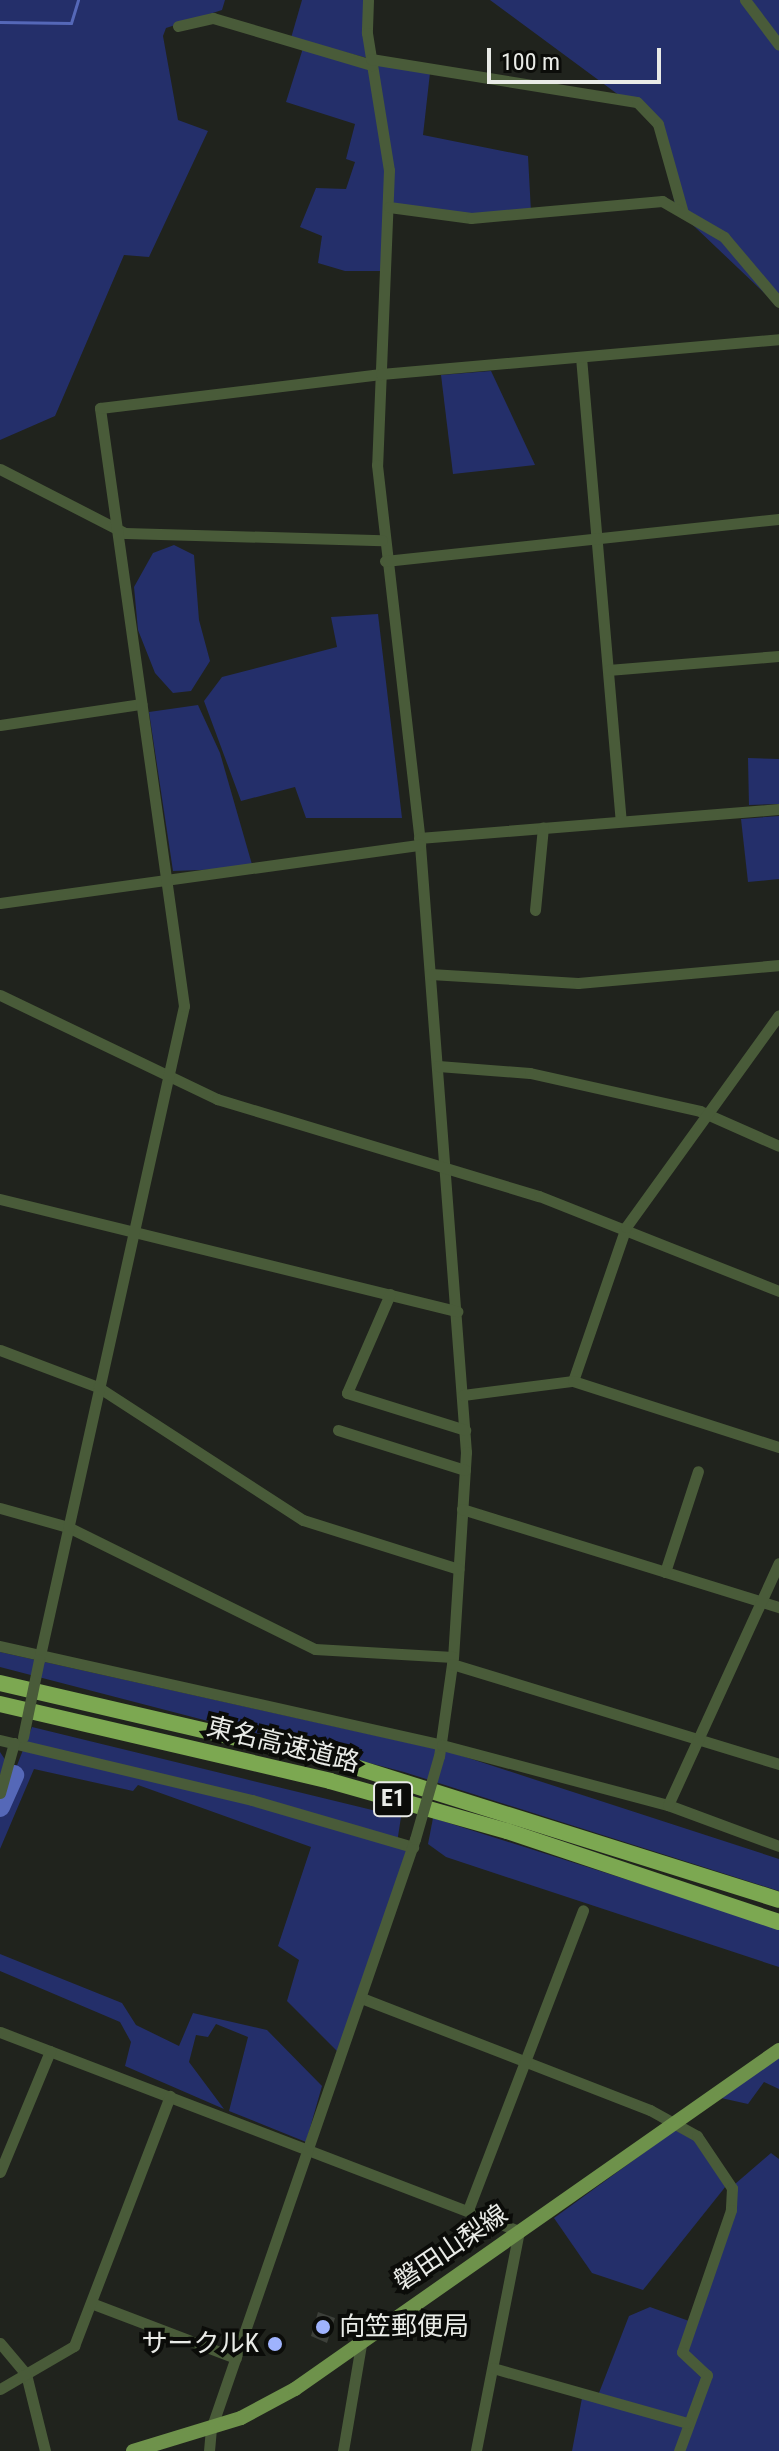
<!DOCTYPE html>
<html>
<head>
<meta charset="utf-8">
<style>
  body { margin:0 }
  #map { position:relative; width:779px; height:2451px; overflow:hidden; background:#20231d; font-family:"Roboto Condensed","Noto Sans JP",sans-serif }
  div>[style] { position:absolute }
  .green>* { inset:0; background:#242f6a }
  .stream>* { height:3px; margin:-1.5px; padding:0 1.5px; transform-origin:1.5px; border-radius:1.5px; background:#5568b8 }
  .river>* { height:20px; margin:-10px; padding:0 10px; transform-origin:10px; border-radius:10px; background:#5568b8 }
  .building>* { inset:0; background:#3d403a }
  .minor>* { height:11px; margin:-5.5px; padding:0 5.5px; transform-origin:5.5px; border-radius:5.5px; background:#495b39 }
  .major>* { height:14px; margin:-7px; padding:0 7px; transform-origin:7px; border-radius:7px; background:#6e924b }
  .highway>* { height:16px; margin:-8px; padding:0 8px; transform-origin:8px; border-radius:8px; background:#7ca851 }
  .minor-bridge>* { height:11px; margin:-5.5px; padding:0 5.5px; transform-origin:5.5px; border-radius:5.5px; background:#495b39 }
  .dots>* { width:22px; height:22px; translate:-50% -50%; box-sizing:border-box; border:4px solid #0b0c09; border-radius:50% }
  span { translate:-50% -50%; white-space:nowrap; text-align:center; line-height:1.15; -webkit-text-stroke:8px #0b0c09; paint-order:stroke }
  .shield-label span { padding:2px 6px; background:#0b0c09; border:2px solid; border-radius:6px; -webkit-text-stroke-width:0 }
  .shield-label { font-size:24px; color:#e9ebe7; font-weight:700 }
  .street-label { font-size:26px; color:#e9ebe7 }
  .poi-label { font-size:26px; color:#e9ebe7 }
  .left { translate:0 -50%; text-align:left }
  .right { translate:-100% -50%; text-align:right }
  .scale { position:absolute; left:487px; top:48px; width:174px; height:36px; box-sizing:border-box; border:4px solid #e9ebe7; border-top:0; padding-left:10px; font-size:24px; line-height:28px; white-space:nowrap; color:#e9ebe7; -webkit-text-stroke:6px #0b0c09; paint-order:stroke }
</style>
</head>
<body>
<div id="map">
  <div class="green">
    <i style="clip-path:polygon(0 0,225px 0,222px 10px,166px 28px,163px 36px,178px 120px,208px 131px,149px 257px,124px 255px,55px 416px,0 440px)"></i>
    <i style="clip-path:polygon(302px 0,369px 0,371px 59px,291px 38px)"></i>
    <i style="clip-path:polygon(490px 0,779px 0,779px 307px,676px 209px,658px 124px)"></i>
    <i style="clip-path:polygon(304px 45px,372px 65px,431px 64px,423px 135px,528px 156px,531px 212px,471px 218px,394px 207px,386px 167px,386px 271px,345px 271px,318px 263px,322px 236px,300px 227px,316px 188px,346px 189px,355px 162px,346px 159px,355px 124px,286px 102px)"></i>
    <i style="clip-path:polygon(491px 371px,535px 465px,453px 474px,441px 375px)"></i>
    <i style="clip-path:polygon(174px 545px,194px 555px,199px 620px,210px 661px,191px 691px,173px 693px,155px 673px,138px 630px,134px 587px,153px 553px)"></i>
    <i style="clip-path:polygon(378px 614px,402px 818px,306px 818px,295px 787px,241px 801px,204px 701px,222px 677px,337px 647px,331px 617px)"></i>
    <i style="clip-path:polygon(198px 705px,220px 753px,253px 868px,173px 871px,149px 712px)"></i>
    <i style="clip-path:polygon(748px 758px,779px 759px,779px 804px,749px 805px)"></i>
    <i style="clip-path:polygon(779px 816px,779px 879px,748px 882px,741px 819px)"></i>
    <i style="clip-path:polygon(0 1652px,450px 1752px,779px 1859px,779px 1891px,404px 1772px,0 1667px)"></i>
    <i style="clip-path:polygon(32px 1727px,401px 1817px,397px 1843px,411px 1854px,343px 2057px,287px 2001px,299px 1960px,278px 1946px,311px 1847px,138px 1785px,133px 1791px,34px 1769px,0 1849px,0 1810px,13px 1775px,0 1774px,0 1752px,14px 1773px)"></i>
    <i style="clip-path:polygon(433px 1818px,779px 1928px,779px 1967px,446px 1857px,428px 1844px)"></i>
    <i style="clip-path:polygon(0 1954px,122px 2003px,136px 2025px,179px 2046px,193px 2013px,267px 2030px,322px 2086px,306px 2142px,229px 2111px,248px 2037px,216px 2024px,208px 2037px,196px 2035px,189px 2062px,224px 2109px,125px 2066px,131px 2042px,120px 2022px,0 1971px)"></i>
    <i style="clip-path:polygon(779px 2051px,779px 2089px,764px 2082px,748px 2104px,721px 2098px)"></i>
    <i style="clip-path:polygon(678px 2128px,699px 2138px,726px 2186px,643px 2290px,592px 2273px,554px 2218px)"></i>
    <i style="clip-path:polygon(771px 2153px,779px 2159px,779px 2451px,572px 2451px,582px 2398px,597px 2398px,629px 2316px,650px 2307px,689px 2321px,682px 2352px,735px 2184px)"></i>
  </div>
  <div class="stream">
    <i style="left:0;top:22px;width:71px;rotate:0.8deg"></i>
    <i style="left:71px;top:23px;width:24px;rotate:-73deg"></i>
  </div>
  <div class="river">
    <i style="left:0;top:1807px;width:35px;rotate:-66deg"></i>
  </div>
  <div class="building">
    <i style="clip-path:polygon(318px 2312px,335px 2318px,327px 2343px,311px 2336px)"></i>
  </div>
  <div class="minor">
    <i style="left:368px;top:0;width:33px;rotate:92deg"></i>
    <i style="left:367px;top:33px;width:139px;rotate:80.9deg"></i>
    <i style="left:389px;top:170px;width:295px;rotate:92.3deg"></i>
    <i style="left:377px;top:465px;width:382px;rotate:83.5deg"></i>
    <i style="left:420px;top:845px;width:609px;rotate:85.67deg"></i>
    <i style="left:466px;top:1452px;width:205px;rotate:93.6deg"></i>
    <i style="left:453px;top:1657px;width:100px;rotate:98deg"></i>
    <i style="left:745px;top:0;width:56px;rotate:52.9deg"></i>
    <i style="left:178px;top:26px;width:36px;rotate:-13deg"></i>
    <i style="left:213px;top:18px;width:166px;rotate:16.5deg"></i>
    <i style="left:371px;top:59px;width:269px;rotate:9.2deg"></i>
    <i style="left:637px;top:102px;width:30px;rotate:46deg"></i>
    <i style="left:658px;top:124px;width:92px;rotate:74.3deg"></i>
    <i style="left:389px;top:207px;width:83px;rotate:7.6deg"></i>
    <i style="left:471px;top:218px;width:192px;rotate:-5.1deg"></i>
    <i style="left:662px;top:201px;width:72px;rotate:30.1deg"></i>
    <i style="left:724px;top:237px;width:85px;rotate:49.8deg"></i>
    <i style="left:581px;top:357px;width:465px;rotate:85.1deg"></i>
    <i style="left:0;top:469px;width:140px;rotate:27.1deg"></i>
    <i style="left:125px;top:533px;width:257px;rotate:1.6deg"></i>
    <i style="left:385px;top:561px;width:396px;rotate:-6.1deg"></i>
    <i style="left:608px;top:670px;width:172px;rotate:-4.7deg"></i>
    <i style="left:0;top:725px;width:143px;rotate:-8.5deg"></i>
    <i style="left:419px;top:838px;width:361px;rotate:-4.6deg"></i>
    <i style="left:0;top:903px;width:424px;rotate:-7.9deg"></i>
    <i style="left:535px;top:910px;width:83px;rotate:-84.5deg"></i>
    <i style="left:430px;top:974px;width:148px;rotate:3.5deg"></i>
    <i style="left:578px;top:983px;width:202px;rotate:-5.1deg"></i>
    <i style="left:0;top:995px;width:241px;rotate:25.6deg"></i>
    <i style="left:217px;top:1099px;width:336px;rotate:16.8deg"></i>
    <i style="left:539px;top:1196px;width:258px;rotate:21.6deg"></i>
    <i style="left:438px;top:1066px;width:92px;rotate:4.4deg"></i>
    <i style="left:530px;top:1073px;width:174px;rotate:12.6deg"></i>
    <i style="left:700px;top:1111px;width:86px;rotate:23.9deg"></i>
    <i style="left:0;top:1199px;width:471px;rotate:13.8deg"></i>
    <i style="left:390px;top:1294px;width:108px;rotate:113.5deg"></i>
    <i style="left:347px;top:1393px;width:124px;rotate:17.4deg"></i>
    <i style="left:0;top:1350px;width:105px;rotate:20.7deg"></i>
    <i style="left:98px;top:1387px;width:244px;rotate:33deg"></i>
    <i style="left:303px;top:1520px;width:163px;rotate:17.5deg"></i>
    <i style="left:573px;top:1381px;width:163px;rotate:-71deg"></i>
    <i style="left:626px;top:1227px;width:261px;rotate:-54.2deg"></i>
    <i style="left:463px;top:1395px;width:111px;rotate:-7.3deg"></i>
    <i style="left:573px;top:1381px;width:216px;rotate:17.8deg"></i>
    <i style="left:338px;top:1430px;width:133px;rotate:17.5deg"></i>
    <i style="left:0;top:1508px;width:71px;rotate:15.6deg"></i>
    <i style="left:68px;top:1527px;width:275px;rotate:26.3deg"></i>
    <i style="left:315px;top:1649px;width:138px;rotate:3.3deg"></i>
    <i style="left:462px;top:1509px;width:332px;rotate:17.2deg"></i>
    <i style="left:665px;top:1572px;width:106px;rotate:-71.9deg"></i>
    <i style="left:0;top:1646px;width:453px;rotate:12.6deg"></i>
    <i style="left:442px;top:1745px;width:234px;rotate:14.9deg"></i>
    <i style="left:668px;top:1805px;width:118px;rotate:20.3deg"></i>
    <i style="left:39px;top:1660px;width:670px;rotate:-77.5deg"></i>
    <i style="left:184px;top:1006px;width:604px;rotate:-98deg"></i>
    <i style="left:100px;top:408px;width:283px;rotate:-6.9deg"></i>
    <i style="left:381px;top:374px;width:400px;rotate:-5deg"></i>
    <i style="left:452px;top:1664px;width:342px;rotate:17deg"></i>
    <i style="left:0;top:1740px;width:259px;rotate:13.4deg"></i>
    <i style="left:252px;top:1800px;width:168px;rotate:16.3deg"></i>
    <i style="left:0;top:1793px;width:52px;rotate:-74.4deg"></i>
    <i style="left:668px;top:1805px;width:266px;rotate:-65.4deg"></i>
    <i style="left:364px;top:1999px;width:307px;rotate:21.2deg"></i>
    <i style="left:650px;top:2110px;width:54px;rotate:29deg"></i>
    <i style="left:697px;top:2136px;width:63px;rotate:56.1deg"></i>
    <i style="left:732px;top:2188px;width:22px;rotate:93deg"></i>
    <i style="left:731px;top:2210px;width:150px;rotate:109deg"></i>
    <i style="left:682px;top:2352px;width:34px;rotate:43deg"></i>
    <i style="left:707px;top:2375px;width:81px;rotate:110.2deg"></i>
    <i style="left:0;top:2032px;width:556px;rotate:20.98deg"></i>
    <i style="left:519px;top:2231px;width:224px;rotate:101.1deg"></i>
    <i style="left:0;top:2172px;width:131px;rotate:-67.5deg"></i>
    <i style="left:468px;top:2210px;width:321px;rotate:-69deg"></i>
    <i style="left:91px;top:2303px;width:155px;rotate:20.8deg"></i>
    <i style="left:0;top:2343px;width:40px;rotate:50deg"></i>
    <i style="left:26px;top:2374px;width:79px;rotate:76.1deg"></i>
    <i style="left:493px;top:2368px;width:202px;rotate:15.8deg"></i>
    <i style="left:0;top:2389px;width:86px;rotate:-30.2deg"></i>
    <i style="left:74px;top:2346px;width:268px;rotate:-69deg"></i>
    <i style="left:209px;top:2451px;width:22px;rotate:-85deg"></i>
    <i style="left:211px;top:2429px;width:624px;rotate:-70.93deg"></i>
    <i style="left:343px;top:2451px;width:114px;rotate:-80.4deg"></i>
  </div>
  <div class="major">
    <i style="left:133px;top:2451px;width:113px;rotate:-17deg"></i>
    <i style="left:241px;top:2418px;width:61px;rotate:-28.2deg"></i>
    <i style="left:295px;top:2389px;width:591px;rotate:-35.01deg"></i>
  </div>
  <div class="highway">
    <i style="left:0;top:1683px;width:345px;rotate:13.1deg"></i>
    <i style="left:336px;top:1761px;width:464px;rotate:17.4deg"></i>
    <i style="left:0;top:1704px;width:339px;rotate:13.1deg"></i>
    <i style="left:330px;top:1781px;width:184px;rotate:15.8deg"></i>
    <i style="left:507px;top:1831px;width:287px;rotate:18.5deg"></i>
  </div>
  <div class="minor-bridge">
    <i style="left:23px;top:1737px;width:79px;rotate:-78.3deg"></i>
    <i style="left:415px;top:1839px;width:86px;rotate:-73.9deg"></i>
  </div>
  <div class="dots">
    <i style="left:323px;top:2327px;background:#9fb3fd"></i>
    <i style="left:275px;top:2344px;background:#9fb3fd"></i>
  </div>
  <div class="shield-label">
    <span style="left:393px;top:1799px">E1</span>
  </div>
  <div class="street-label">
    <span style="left:283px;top:1745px;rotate:14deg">東名高速道路</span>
    <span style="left:451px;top:2248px;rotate:-34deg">磐田山梨線</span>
  </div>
  <div class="poi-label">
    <span class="left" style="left:339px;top:2327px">向笠郵便局</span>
    <span class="right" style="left:259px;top:2344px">サークルK</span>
  </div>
  <div class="scale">100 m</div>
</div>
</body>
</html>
